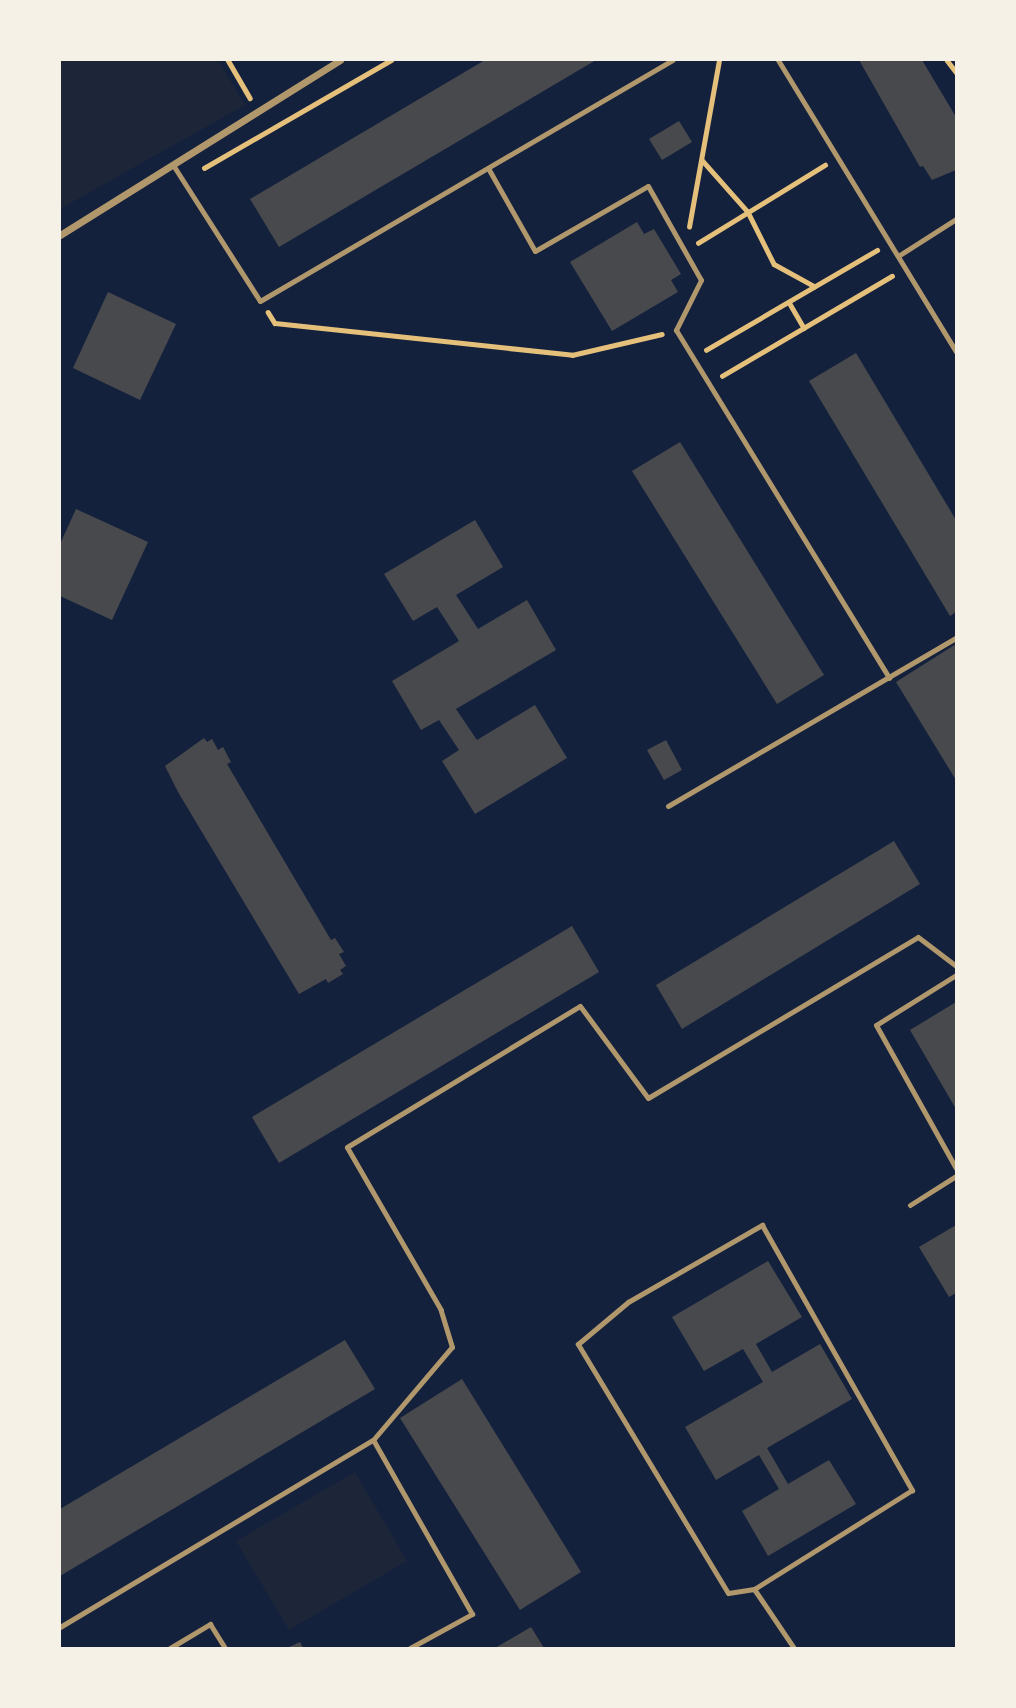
<!DOCTYPE html>
<html>
<head>
<meta charset="utf-8">
<style>
  body { margin:0 }
  #map { position:relative; width:1016px; height:1708px; overflow:hidden; background:#14213d; font-family:Merriweather,serif }
  div>[style] { position:absolute }
  .green>* { inset:0; background:#1d2539 }
  .building>* { inset:0; background:#48494c }
  .path>* { height:4.5px; margin:-2.25px; padding:0 2.25px; transform-origin:2.25px; border-radius:2.25px; background:#e5c07b }
  .service>* { height:5px; margin:-2.5px; padding:0 2.5px; transform-origin:2.5px; border-radius:2.5px; background:#b1986c }
  .minor>* { height:7px; margin:-3.5px; padding:0 3.5px; transform-origin:3.5px; border-radius:3.5px; background:#b1986c }
  span { translate:-50% -50%; white-space:nowrap; text-align:center; line-height:1.15; -webkit-text-stroke:7px #f6f1e7; paint-order:stroke }
  .frame { position:absolute; inset:0; border:61px solid #f6f1e7; pointer-events:none }
</style>
</head>
<body>
<div id="map">
  <div class="green">
    <i style="clip-path:polygon(60px 60px,218px 60px,245px 105px,60px 209px)"></i>
    <i style="clip-path:polygon(355px 1472px,407px 1561px,289px 1630px,236px 1541px)"></i>
  </div>
  <div class="building">
    <i style="clip-path:polygon(485px 60px,596px 60px,279px 247px,250px 199px)"></i>
    <i style="clip-path:polygon(859px 60px,922px 60px,956px 117px,956px 170px,932px 180px,923px 166px,920px 167px)"></i>
    <i style="clip-path:polygon(679px 121px,692px 142px,662px 160px,649px 139px)"></i>
    <i style="clip-path:polygon(637px 222px,644px 234px,654px 229px,681px 274px,671px 280px,678px 292px,612px 331px,570px 262px)"></i>
    <i style="clip-path:polygon(108px 292px,176px 324px,140px 400px,73px 368px)"></i>
    <i style="clip-path:polygon(856px 353px,956px 520px,956px 612px,950px 616px,809px 381px)"></i>
    <i style="clip-path:polygon(680px 442px,824px 675px,777px 704px,632px 471px)"></i>
    <i style="clip-path:polygon(76px 509px,148px 542px,112px 620px,60px 596px,60px 544px)"></i>
    <i style="clip-path:polygon(475px 520px,503px 567px,456px 595px,478px 629px,527px 600px,556px 650px,456px 709px,477px 740px,535px 705px,567px 758px,475px 814px,442px 761px,459px 750px,439px 720px,421px 730px,392px 681px,459px 641px,437px 607px,413px 621px,384px 574px)"></i>
    <i style="clip-path:polygon(956px 644px,956px 780px,896px 682px)"></i>
    <i style="clip-path:polygon(204px 738px,207px 742px,212px 739px,218px 750px,223px 747px,231px 762px,227px 764px,331px 940px,335px 938px,344px 952px,339px 954px,346px 966px,340px 970px,343px 974px,328px 983px,326px 979px,299px 994px,178px 792px,165px 766px)"></i>
    <i style="clip-path:polygon(666px 740px,682px 770px,664px 780px,647px 750px)"></i>
    <i style="clip-path:polygon(894px 841px,920px 884px,682px 1029px,656px 985px)"></i>
    <i style="clip-path:polygon(572px 926px,599px 972px,279px 1163px,252px 1117px)"></i>
    <i style="clip-path:polygon(956px 1002px,956px 1109px,910px 1030px)"></i>
    <i style="clip-path:polygon(956px 1225px,956px 1293px,949px 1297px,919px 1247px)"></i>
    <i style="clip-path:polygon(768px 1261px,802px 1317px,756px 1344px,772px 1372px,820px 1344px,852px 1399px,767px 1448px,788px 1484px,829px 1460px,856px 1504px,768px 1556px,742px 1511px,779px 1489px,759px 1455px,716px 1480px,685px 1427px,763px 1382px,743px 1349px,704px 1371px,672px 1317px)"></i>
    <i style="clip-path:polygon(345px 1340px,375px 1389px,60px 1576px,60px 1509px)"></i>
    <i style="clip-path:polygon(462px 1379px,581px 1572px,520px 1610px,400px 1418px)"></i>
    <i style="clip-path:polygon(531px 1627px,544px 1648px,495px 1648px)"></i>
    <i style="clip-path:polygon(300px 1642px,303px 1648px,287px 1648px)"></i>
  </div>
  <div class="path">
    <i style="left:228px;top:60px;width:44px;rotate:59.9deg"></i>
    <i style="left:947px;top:60px;width:15px;rotate:53deg"></i>
    <i style="left:702px;top:160px;width:69px;rotate:48.5deg"></i>
    <i style="left:748px;top:212px;width:58px;rotate:63.4deg"></i>
    <i style="left:774px;top:264px;width:46px;rotate:28.8deg"></i>
    <i style="left:204px;top:168px;width:216px;rotate:-30deg"></i>
    <i style="left:689px;top:227px;width:170px;rotate:-79.8deg"></i>
    <i style="left:698px;top:243px;width:149px;rotate:-31.6deg"></i>
    <i style="left:789px;top:302px;width:30px;rotate:60deg"></i>
    <i style="left:268px;top:312px;width:13px;rotate:58deg"></i>
    <i style="left:275px;top:323px;width:299px;rotate:6.1deg"></i>
    <i style="left:572px;top:355px;width:92px;rotate:-13.1deg"></i>
    <i style="left:706px;top:350px;width:198px;rotate:-30.3deg"></i>
    <i style="left:722px;top:376px;width:197px;rotate:-30.5deg"></i>
  </div>
  <div class="service">
    <i style="left:778px;top:60px;width:342px;rotate:58.6deg"></i>
    <i style="left:173px;top:165px;width:161px;rotate:57.4deg"></i>
    <i style="left:260px;top:301px;width:478px;rotate:-30.3deg"></i>
    <i style="left:488px;top:168px;width:95px;rotate:60.5deg"></i>
    <i style="left:535px;top:251px;width:130px;rotate:-29.9deg"></i>
    <i style="left:648px;top:186px;width:108px;rotate:60.6deg"></i>
    <i style="left:701px;top:280px;width:56px;rotate:116.6deg"></i>
    <i style="left:676px;top:330px;width:408px;rotate:58.5deg"></i>
    <i style="left:898px;top:256px;width:69px;rotate:-32.5deg"></i>
    <i style="left:668px;top:806px;width:333px;rotate:-30.3deg"></i>
    <i style="left:956px;top:975px;width:94px;rotate:148deg"></i>
    <i style="left:876px;top:1025px;width:164px;rotate:60.8deg"></i>
    <i style="left:910px;top:1205px;width:54px;rotate:-32.2deg"></i>
    <i style="left:762px;top:1225px;width:305px;rotate:60.5deg"></i>
    <i style="left:912px;top:1490px;width:186px;rotate:147.9deg"></i>
    <i style="left:754px;top:1589px;width:26px;rotate:171deg"></i>
    <i style="left:728px;top:1593px;width:291px;rotate:-121.1deg"></i>
    <i style="left:578px;top:1344px;width:65px;rotate:-40deg"></i>
    <i style="left:628px;top:1302px;width:155px;rotate:-29.9deg"></i>
    <i style="left:754px;top:1589px;width:71px;rotate:55.9deg"></i>
    <i style="left:60px;top:1627px;width:365px;rotate:-30.9deg"></i>
    <i style="left:170px;top:1648px;width:47px;rotate:-31deg"></i>
    <i style="left:210px;top:1624px;width:28px;rotate:58deg"></i>
    <i style="left:410px;top:1648px;width:71px;rotate:-28.7deg"></i>
    <i style="left:472px;top:1614px;width:200px;rotate:-119.6deg"></i>
    <i style="left:373px;top:1440px;width:122px;rotate:-49.7deg"></i>
    <i style="left:452px;top:1347px;width:39px;rotate:-107deg"></i>
    <i style="left:441px;top:1310px;width:188px;rotate:-120deg"></i>
    <i style="left:347px;top:1147px;width:272px;rotate:-31.2deg"></i>
    <i style="left:580px;top:1006px;width:114px;rotate:53.5deg"></i>
    <i style="left:648px;top:1098px;width:314px;rotate:-30.8deg"></i>
    <i style="left:918px;top:937px;width:48px;rotate:37.3deg"></i>
  </div>
  <div class="minor">
    <i style="left:60px;top:235px;width:330px;rotate:-32deg"></i>
  </div>
  <div class="frame"></div>
</div>
</body>
</html>
